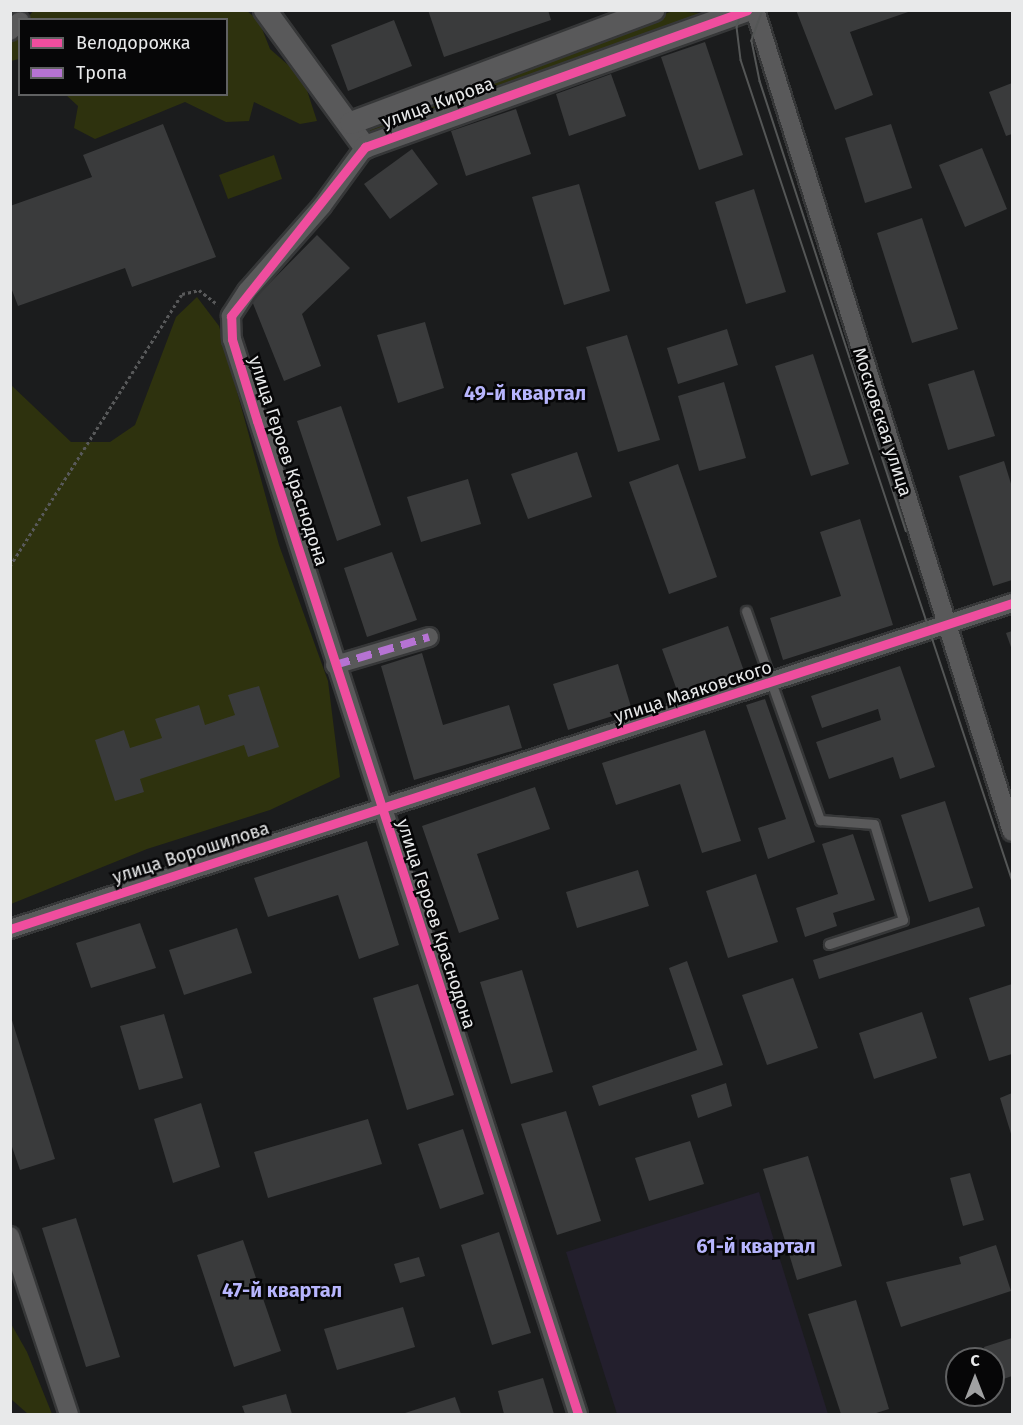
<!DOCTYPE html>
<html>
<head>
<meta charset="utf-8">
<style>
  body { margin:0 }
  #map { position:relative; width:1023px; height:1425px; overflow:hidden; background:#1b1c1d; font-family:"Fira Sans",sans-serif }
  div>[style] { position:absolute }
  .education>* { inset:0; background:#231f2d }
  .green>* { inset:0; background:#2e320e }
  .building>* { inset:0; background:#3a3b3c }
  .path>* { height:3px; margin-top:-1.5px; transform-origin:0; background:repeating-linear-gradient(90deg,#58595a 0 3px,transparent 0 6px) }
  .roads { filter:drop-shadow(2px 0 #363738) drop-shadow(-2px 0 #363738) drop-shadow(0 2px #363738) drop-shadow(0 -2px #363738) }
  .service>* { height:9px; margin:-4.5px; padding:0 4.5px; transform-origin:4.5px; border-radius:4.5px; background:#59595a }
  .minor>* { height:18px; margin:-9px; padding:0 9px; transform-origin:9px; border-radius:9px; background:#59595a }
  .tertiary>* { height:22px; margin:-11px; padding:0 11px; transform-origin:11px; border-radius:11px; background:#59595a }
  .tram>* { height:1.5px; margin:-0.75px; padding:0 0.75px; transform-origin:0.75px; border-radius:0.75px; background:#545656 }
  .quiet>* { height:8px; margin-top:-4px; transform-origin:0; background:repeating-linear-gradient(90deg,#b673d3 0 15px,transparent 0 23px) }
  .cycleway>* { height:9px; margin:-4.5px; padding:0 4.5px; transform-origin:4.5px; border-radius:4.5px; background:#ef4d9e }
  span { translate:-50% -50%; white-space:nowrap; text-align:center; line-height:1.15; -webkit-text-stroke:5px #060607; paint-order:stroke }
  .street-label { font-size:18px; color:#e8e9ea }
  .neighbourhood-label { font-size:20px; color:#b7b5fd; font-weight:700 }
  .frame { position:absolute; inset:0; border:12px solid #e8e9ea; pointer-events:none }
  .legend { position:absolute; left:18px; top:18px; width:210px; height:78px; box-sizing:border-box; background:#060607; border:2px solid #606162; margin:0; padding:8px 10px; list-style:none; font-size:18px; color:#e8e9ea }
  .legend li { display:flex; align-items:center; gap:12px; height:30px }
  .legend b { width:30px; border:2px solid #606162 }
  .north { position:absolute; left:945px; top:1347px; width:60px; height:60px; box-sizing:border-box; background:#060607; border:2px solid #606162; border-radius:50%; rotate:0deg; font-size:16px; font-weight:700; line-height:24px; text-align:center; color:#e8e9ea }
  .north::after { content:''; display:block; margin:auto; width:21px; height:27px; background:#a0a1a2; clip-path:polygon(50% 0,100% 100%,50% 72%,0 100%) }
</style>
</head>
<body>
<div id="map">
  <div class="education">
    <i style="clip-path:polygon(759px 1192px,828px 1414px,617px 1414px,566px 1252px)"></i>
  </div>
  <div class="green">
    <i style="clip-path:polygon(34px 10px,247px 11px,259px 21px,270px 49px,303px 78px,317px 121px,300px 124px,254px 102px,249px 121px,226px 122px,185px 102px,95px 139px,74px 128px,78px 106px,66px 95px,226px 94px,226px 20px,26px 20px)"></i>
    <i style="clip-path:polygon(673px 11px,711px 14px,371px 138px,365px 123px)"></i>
    <i style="clip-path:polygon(19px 27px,19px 59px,11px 61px,11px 32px)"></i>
    <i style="clip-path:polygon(274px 155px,282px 179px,228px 199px,219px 175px)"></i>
    <i style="clip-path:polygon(197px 297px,219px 326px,279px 545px,328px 681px,340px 777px,270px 810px,147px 849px,11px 904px,10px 384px,71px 442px,110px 442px,135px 425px,176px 317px)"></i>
    <i style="clip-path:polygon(10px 1322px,27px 1352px,52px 1414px,28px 1414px,11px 1399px)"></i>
  </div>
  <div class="building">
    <i style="clip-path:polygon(428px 10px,548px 10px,551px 20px,444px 57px)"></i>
    <i style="clip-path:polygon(796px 10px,911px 10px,911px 11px,850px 32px,873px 95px,835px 110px)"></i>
    <i style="clip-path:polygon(394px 20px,412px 66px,348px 91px,331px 45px)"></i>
    <i style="clip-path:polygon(705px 42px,743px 155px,699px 170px,661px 57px)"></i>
    <i style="clip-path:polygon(611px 74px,626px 116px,569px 136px,556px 94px)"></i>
    <i style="clip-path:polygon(1012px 83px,1012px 134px,1006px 136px,989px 92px)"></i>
    <i style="clip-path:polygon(516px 109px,531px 154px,466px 176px,451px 131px)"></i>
    <i style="clip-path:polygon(163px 124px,216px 257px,132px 287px,125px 268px,18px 306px,10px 285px,10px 206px,92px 177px,83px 155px)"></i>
    <i style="clip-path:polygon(891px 124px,912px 188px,865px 203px,845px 138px)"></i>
    <i style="clip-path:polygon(982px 148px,1007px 209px,965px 227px,939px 165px)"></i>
    <i style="clip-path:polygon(412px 149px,438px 184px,390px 219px,364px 184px)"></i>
    <i style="clip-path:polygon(579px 184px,610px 291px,564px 305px,532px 197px)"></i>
    <i style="clip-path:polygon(754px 189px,786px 292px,746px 304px,715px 202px)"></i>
    <i style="clip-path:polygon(922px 218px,958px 329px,912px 343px,877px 233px)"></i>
    <i style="clip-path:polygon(317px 235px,350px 268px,302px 314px,321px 366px,284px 381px,252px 301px)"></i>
    <i style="clip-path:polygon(425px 322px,444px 388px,398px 403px,377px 335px)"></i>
    <i style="clip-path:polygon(727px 329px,738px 365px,678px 384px,667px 348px)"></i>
    <i style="clip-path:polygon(627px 335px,660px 440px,618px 452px,586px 347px)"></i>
    <i style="clip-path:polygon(813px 354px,849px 464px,811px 476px,775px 366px)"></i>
    <i style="clip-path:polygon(974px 370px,995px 436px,948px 450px,928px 384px)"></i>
    <i style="clip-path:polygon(724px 382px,746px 458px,699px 471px,678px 396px)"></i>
    <i style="clip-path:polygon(341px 406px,381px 525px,337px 541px,297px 421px)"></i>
    <i style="clip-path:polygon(577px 452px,592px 497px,528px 519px,511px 474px)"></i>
    <i style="clip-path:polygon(1004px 461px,1012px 487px,1012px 580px,993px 586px,959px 476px)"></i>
    <i style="clip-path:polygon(678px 464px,717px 577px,669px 594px,629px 482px)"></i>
    <i style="clip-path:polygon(468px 479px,481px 524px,421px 542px,407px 497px)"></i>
    <i style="clip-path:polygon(860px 519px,893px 625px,783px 660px,770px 618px,841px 596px,820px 532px)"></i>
    <i style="clip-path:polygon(392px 552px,417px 620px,367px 637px,344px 568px)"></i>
    <i style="clip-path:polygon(728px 626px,745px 674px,679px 696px,662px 649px)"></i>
    <i style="clip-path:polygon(1012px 631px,1012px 650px,1006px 633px)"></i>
    <i style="clip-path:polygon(422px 653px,443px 725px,509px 705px,522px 748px,414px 780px,381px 666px)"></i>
    <i style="clip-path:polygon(618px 664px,632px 710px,568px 730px,553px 684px)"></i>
    <i style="clip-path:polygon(900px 666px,935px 767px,900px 779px,893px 757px,829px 779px,816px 742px,881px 720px,878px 709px,822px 728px,811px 696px)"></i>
    <i style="clip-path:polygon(259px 686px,279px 747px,248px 757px,244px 745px,140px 779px,144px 792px,115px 801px,95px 740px,124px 730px,130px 748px,162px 738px,155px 719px,199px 705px,205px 725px,235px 715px,228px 695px)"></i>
    <i style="clip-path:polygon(765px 699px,815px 842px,768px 859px,758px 828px,786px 819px,746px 705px)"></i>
    <i style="clip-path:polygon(705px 730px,741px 841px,702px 853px,680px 784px,616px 805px,602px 763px)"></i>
    <i style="clip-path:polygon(535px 787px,550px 829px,477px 854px,499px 919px,459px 933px,422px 826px)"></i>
    <i style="clip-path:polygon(945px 801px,973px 888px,929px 902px,901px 815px)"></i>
    <i style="clip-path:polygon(853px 834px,875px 900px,833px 913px,837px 926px,805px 937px,796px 908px,838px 894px,822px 844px)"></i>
    <i style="clip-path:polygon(367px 841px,399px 945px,359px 959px,338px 895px,268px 917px,254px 878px)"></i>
    <i style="clip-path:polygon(638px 870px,649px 906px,577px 928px,566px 892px)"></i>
    <i style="clip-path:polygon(756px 874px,778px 942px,728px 958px,706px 891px)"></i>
    <i style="clip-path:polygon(979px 907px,985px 926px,819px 979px,813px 960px)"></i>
    <i style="clip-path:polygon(140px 923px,156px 968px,91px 988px,76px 943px)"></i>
    <i style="clip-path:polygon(237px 928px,252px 973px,184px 995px,169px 950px)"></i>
    <i style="clip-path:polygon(687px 961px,723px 1065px,599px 1106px,592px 1086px,697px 1050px,669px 968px)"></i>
    <i style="clip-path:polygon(522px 970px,553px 1072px,511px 1084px,480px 982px)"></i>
    <i style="clip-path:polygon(793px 978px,818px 1048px,767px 1065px,742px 995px)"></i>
    <i style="clip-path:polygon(418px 984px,454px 1095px,407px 1110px,373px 998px)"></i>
    <i style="clip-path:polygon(1012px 984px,1012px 1054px,989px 1061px,969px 998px)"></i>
    <i style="clip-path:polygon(922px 1012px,937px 1058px,874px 1079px,859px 1033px)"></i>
    <i style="clip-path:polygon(164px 1014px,183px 1078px,139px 1090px,120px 1026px)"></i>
    <i style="clip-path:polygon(11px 1017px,55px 1159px,20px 1170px,10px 1141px)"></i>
    <i style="clip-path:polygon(726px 1083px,732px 1106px,698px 1118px,691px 1095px)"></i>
    <i style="clip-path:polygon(1012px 1093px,1012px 1137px,1000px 1098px)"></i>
    <i style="clip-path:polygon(201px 1103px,220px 1167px,173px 1183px,154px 1119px)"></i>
    <i style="clip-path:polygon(566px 1111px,601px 1221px,557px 1235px,521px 1124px)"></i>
    <i style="clip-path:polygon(368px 1119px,382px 1164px,268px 1198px,254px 1152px)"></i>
    <i style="clip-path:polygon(463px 1129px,484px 1194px,440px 1209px,418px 1144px)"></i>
    <i style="clip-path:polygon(690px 1141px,704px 1184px,649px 1201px,635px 1158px)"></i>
    <i style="clip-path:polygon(808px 1156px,842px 1266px,797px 1280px,763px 1169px)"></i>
    <i style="clip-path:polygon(970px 1173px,984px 1220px,963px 1226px,950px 1178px)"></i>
    <i style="clip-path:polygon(76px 1218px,120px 1357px,86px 1367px,42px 1228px)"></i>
    <i style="clip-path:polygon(499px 1232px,531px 1333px,492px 1345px,461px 1245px)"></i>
    <i style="clip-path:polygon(243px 1240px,281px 1351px,234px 1367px,197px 1255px)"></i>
    <i style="clip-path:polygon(996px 1245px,1011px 1291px,901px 1327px,886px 1282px,961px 1264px,959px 1257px)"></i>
    <i style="clip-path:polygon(419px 1257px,425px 1276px,400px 1283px,394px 1264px)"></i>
    <i style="clip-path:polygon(856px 1300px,889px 1409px,873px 1414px,841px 1414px,808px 1314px)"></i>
    <i style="clip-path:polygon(403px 1307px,415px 1347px,337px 1370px,324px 1329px)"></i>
    <i style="clip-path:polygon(1012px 1338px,1012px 1376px,995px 1382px,993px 1359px,987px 1359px,984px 1347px)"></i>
    <i style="clip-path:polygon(543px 1378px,554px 1414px,504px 1414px,498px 1391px)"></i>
    <i style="clip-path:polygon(286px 1394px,292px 1414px,245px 1414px,242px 1406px)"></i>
    <i style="clip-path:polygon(455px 1397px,461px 1414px,406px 1414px,405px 1413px)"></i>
  </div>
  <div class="path">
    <i style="left:10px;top:566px;width:322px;rotate:-57.7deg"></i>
    <i style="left:182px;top:294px;width:17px;rotate:-13deg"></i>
    <i style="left:199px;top:290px;width:24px;rotate:38deg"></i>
  </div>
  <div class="roads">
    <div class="service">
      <i style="left:746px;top:611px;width:222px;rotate:70.5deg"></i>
      <i style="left:820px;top:820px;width:54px;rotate:4.2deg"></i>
      <i style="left:874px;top:824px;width:100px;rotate:73.2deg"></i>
      <i style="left:903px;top:920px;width:78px;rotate:162deg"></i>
    </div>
    <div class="minor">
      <i style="left:755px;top:10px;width:861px;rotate:72.64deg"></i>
      <i style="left:10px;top:31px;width:14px;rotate:-45deg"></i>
      <i style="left:365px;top:147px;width:73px;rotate:126.1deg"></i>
      <i style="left:322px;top:206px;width:113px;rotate:131.4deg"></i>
      <i style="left:247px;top:291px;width:30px;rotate:123deg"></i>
      <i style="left:231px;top:316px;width:23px;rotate:88deg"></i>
      <i style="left:232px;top:339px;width:1129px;rotate:72.16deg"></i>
      <i style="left:335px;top:665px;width:98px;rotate:-16.6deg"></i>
      <i style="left:10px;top:929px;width:1054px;rotate:-18.02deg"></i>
      <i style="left:10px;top:1236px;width:188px;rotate:71.7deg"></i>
    </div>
    <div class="tertiary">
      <i style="left:265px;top:10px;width:170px;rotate:53.9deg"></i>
      <i style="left:365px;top:147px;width:406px;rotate:-19.7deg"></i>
      <i style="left:351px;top:123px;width:323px;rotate:-20.5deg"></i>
    </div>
  </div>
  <div class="tram">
    <i style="left:743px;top:10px;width:18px;rotate:109deg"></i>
    <i style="left:737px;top:27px;width:33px;rotate:83deg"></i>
    <i style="left:741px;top:60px;width:863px;rotate:71.69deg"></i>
    <i style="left:763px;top:10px;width:33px;rotate:110deg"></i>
    <i style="left:752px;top:41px;width:41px;rotate:78.7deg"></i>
    <i style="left:760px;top:81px;width:473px;rotate:72deg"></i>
  </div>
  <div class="quiet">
    <i style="left:335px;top:665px;width:98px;rotate:-16.6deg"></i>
  </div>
  <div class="cycleway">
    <i style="left:10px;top:929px;width:1054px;rotate:-18.02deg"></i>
    <i style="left:578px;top:1414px;width:1044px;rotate:-107.91deg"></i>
    <i style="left:257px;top:421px;width:86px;rotate:-107deg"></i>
    <i style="left:232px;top:339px;width:23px;rotate:-92deg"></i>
    <i style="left:231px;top:316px;width:216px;rotate:-51.6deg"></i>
    <i style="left:365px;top:147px;width:406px;rotate:-19.7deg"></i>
  </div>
  <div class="street-label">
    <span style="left:438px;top:103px;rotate:-20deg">улица Кирова</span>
    <span style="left:882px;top:422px;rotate:72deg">Московская улица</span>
    <span style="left:288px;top:461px;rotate:72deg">улица Героев Краснодона</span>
    <span style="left:693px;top:692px;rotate:-18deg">улица Маяковского</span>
    <span style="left:191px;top:853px;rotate:-18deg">улица Ворошилова</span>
    <span style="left:436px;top:924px;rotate:72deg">улица Героев Краснодона</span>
  </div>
  <div class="neighbourhood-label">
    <span style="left:525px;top:393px">49-й квартал</span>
    <span style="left:756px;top:1246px">61-й квартал</span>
    <span style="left:282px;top:1290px">47-й квартал</span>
  </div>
  <div class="frame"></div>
  <ul class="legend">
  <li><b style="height:8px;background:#ef4d9e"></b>Велодорожка</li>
  <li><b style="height:8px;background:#b673d3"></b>Тропа</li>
  </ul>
  <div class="north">С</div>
</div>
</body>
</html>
